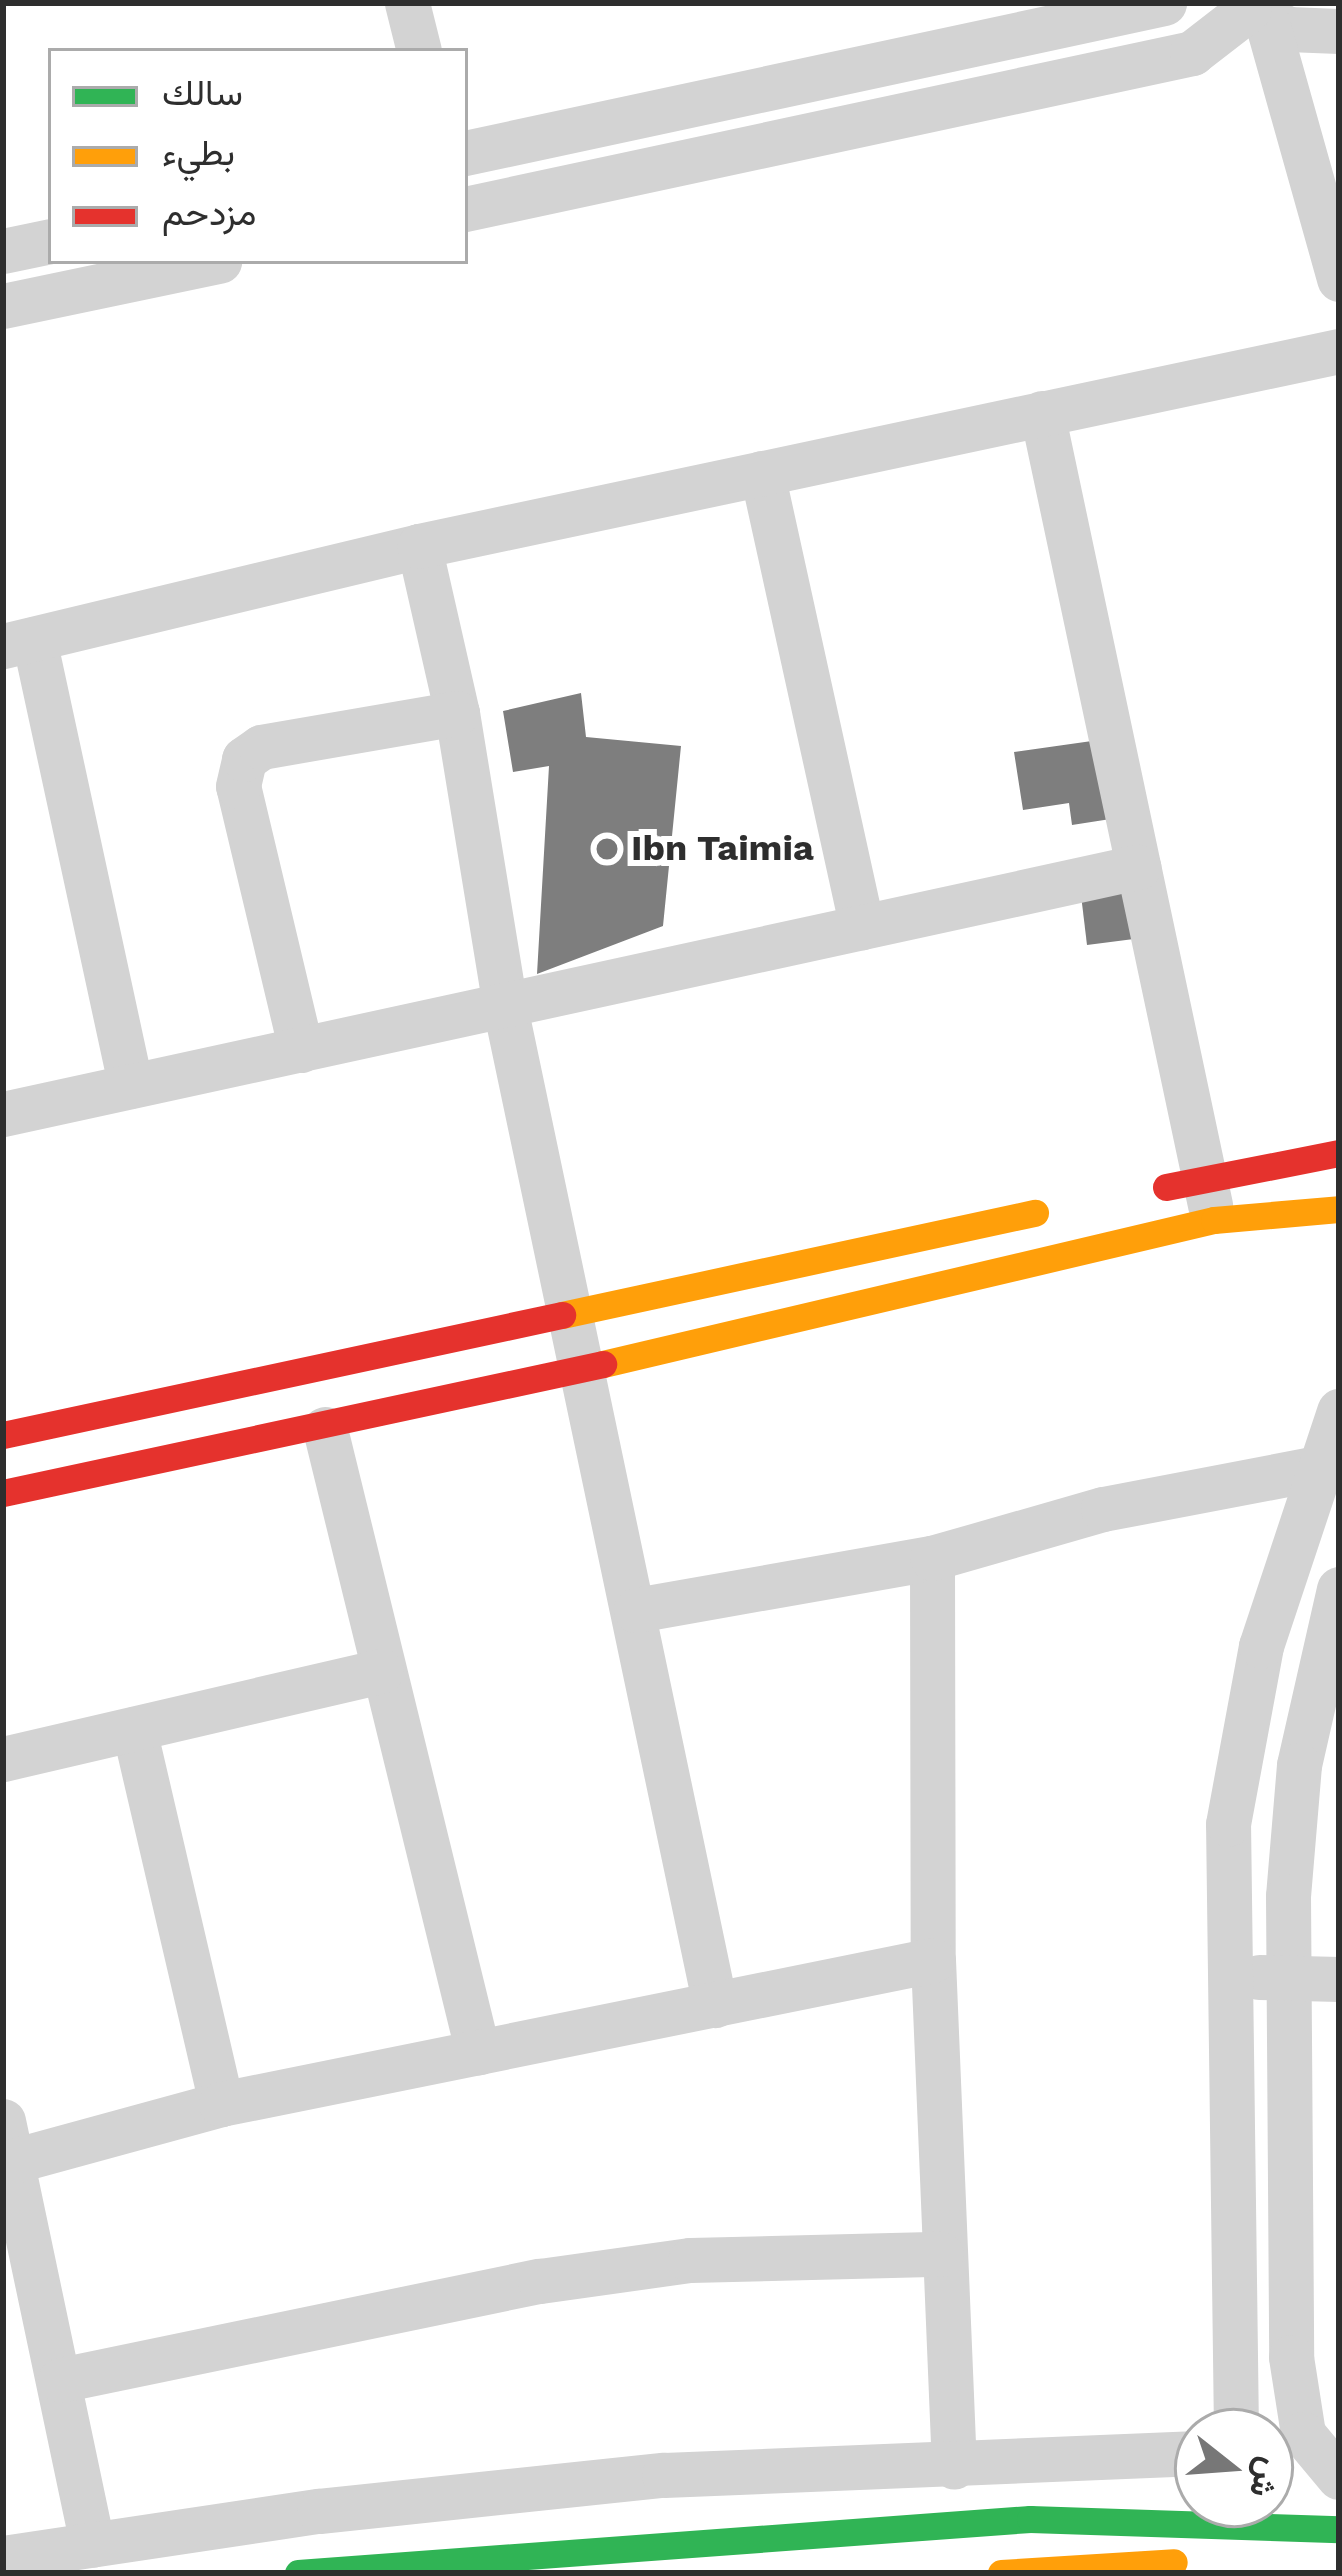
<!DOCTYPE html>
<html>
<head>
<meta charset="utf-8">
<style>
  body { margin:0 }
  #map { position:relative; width:1342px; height:2576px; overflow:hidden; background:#fff; font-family:"Work Sans",Vazirmatn,sans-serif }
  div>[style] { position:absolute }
  .building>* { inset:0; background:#7e7e7e }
  .street>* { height:45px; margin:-22.5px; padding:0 22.5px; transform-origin:22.5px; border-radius:22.5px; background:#d3d3d3 }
  .fast>* { height:27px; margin:-13.5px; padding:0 13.5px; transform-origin:13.5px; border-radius:13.5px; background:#30b455 }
  .slow>* { height:27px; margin:-13.5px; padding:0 13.5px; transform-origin:13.5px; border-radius:13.5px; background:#ff9f0a }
  .jam>* { height:27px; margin:-13.5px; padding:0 13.5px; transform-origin:13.5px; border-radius:13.5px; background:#e5322d }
  .dots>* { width:33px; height:33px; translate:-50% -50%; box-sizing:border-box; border:6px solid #fff; border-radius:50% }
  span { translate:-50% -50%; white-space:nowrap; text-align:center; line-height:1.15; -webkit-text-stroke:12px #fff; paint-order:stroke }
  .poi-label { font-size:36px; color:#2e2e2e; font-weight:700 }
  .left { translate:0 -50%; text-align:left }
  .frame { position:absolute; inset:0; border:6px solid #2e2e2e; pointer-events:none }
  .legend { position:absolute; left:48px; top:48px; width:420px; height:216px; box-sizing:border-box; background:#fff; border:3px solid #ababab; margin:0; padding:15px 21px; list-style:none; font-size:36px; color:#2e2e2e }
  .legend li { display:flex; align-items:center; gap:24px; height:60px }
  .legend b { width:60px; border:3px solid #ababab }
  .north { position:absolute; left:1174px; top:2408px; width:120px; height:120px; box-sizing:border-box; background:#fff; border:3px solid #ababab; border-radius:50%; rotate:107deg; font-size:33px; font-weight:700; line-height:48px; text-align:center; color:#2e2e2e }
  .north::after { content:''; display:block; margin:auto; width:42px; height:54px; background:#777; clip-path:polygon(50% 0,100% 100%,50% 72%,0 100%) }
</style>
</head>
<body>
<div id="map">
  <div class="building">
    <i style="clip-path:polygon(581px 693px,586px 737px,681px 746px,663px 926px,537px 974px,549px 766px,513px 772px,503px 711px)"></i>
    <i style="clip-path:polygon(1106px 739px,1117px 818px,1072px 825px,1069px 803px,1023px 810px,1014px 752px)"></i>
    <i style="clip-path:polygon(1156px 860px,1165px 935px,1087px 945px,1078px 870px)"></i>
  </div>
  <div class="street">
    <i style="left:407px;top:3px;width:49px;rotate:76deg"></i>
    <i style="left:1247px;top:7px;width:47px;rotate:28.2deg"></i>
    <i style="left:1288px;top:29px;width:51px;rotate:2.2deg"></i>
    <i style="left:1267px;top:22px;width:267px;rotate:74.3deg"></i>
    <i style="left:465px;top:153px;width:715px;rotate:-12.11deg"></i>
    <i style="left:465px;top:209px;width:744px;rotate:-12.11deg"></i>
    <i style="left:1192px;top:53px;width:72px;rotate:-37.7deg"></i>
    <i style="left:3px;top:251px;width:49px;rotate:-11.8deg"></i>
    <i style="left:3px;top:306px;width:221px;rotate:-11.8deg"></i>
    <i style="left:1042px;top:413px;width:810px;rotate:78.02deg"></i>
    <i style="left:762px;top:473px;width:465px;rotate:77.6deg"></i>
    <i style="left:419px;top:546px;width:171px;rotate:77.2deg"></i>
    <i style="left:457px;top:713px;width:298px;rotate:80.7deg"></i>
    <i style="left:505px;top:1007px;width:1020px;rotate:78.12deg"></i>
    <i style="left:34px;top:639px;width:457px;rotate:77.8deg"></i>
    <i style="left:3px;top:646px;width:428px;rotate:-13.5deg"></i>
    <i style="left:419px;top:546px;width:940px;rotate:-11.97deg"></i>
    <i style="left:301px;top:1050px;width:271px;rotate:-103.4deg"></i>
    <i style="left:238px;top:786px;width:28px;rotate:-77deg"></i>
    <i style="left:244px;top:759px;width:21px;rotate:-35deg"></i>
    <i style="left:261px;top:747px;width:199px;rotate:-9.8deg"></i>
    <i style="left:3px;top:1114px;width:1162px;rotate:-12.28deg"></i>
    <i style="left:325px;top:1429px;width:642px;rotate:76.22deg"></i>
    <i style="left:932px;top:1558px;width:402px;rotate:89.9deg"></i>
    <i style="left:933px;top:1960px;width:507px;rotate:87.63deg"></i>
    <i style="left:1339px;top:1589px;width:180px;rotate:102.8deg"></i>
    <i style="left:1299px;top:1765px;width:131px;rotate:94.8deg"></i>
    <i style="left:1288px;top:1896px;width:461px;rotate:89.6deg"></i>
    <i style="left:1291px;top:2357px;width:78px;rotate:81.1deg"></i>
    <i style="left:1303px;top:2434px;width:56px;rotate:50.1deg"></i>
    <i style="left:636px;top:1610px;width:301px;rotate:-10deg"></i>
    <i style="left:932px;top:1558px;width:178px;rotate:-16deg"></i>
    <i style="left:1103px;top:1509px;width:219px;rotate:-10.8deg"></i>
    <i style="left:134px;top:1729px;width:385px;rotate:76.9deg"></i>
    <i style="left:3px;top:1759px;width:388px;rotate:-13.1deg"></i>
    <i style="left:1259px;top:1977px;width:80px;rotate:1.4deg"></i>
    <i style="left:3px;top:2121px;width:433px;rotate:78.1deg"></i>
    <i style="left:13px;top:2161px;width:216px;rotate:-15.3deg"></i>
    <i style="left:221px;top:2104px;width:726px;rotate:-11.43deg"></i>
    <i style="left:60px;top:2380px;width:490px;rotate:-11.7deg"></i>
    <i style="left:540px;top:2281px;width:151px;rotate:-8deg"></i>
    <i style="left:690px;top:2260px;width:251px;rotate:-1.4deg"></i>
    <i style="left:1236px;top:2432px;width:608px;rotate:-90.75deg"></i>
    <i style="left:1228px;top:1824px;width:181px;rotate:-79.5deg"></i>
    <i style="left:1261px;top:1646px;width:248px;rotate:-71.6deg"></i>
    <i style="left:3px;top:2558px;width:319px;rotate:-8.5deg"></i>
    <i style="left:319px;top:2511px;width:347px;rotate:-6deg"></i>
    <i style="left:664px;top:2475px;width:534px;rotate:-2.36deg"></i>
  </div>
  <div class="fast">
    <i style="left:298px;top:2573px;width:734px;rotate:-4.22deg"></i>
    <i style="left:1030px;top:2519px;width:309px;rotate:1.9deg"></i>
  </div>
  <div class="slow">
    <i style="left:562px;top:1315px;width:484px;rotate:-12.2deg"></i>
    <i style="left:603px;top:1364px;width:628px;rotate:-13.26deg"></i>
    <i style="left:1214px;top:1220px;width:125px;rotate:-5deg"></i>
    <i style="left:1001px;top:2573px;width:173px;rotate:-3.6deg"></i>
  </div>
  <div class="jam">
    <i style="left:1166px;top:1187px;width:176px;rotate:-11.1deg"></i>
    <i style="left:3px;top:1435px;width:572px;rotate:-12.12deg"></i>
    <i style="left:3px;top:1493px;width:614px;rotate:-12.13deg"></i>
  </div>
  <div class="dots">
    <i style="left:607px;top:849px;background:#777"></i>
  </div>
  <div class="poi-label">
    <span class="left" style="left:631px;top:849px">Ibn Taimia</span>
  </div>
  <div class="frame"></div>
  <ul class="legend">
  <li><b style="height:15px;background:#30b455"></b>سالك</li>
  <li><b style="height:15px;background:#ff9f0a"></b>بطيء</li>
  <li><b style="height:15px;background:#e5322d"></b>مزدحم</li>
  </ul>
  <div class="north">ش</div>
</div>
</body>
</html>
